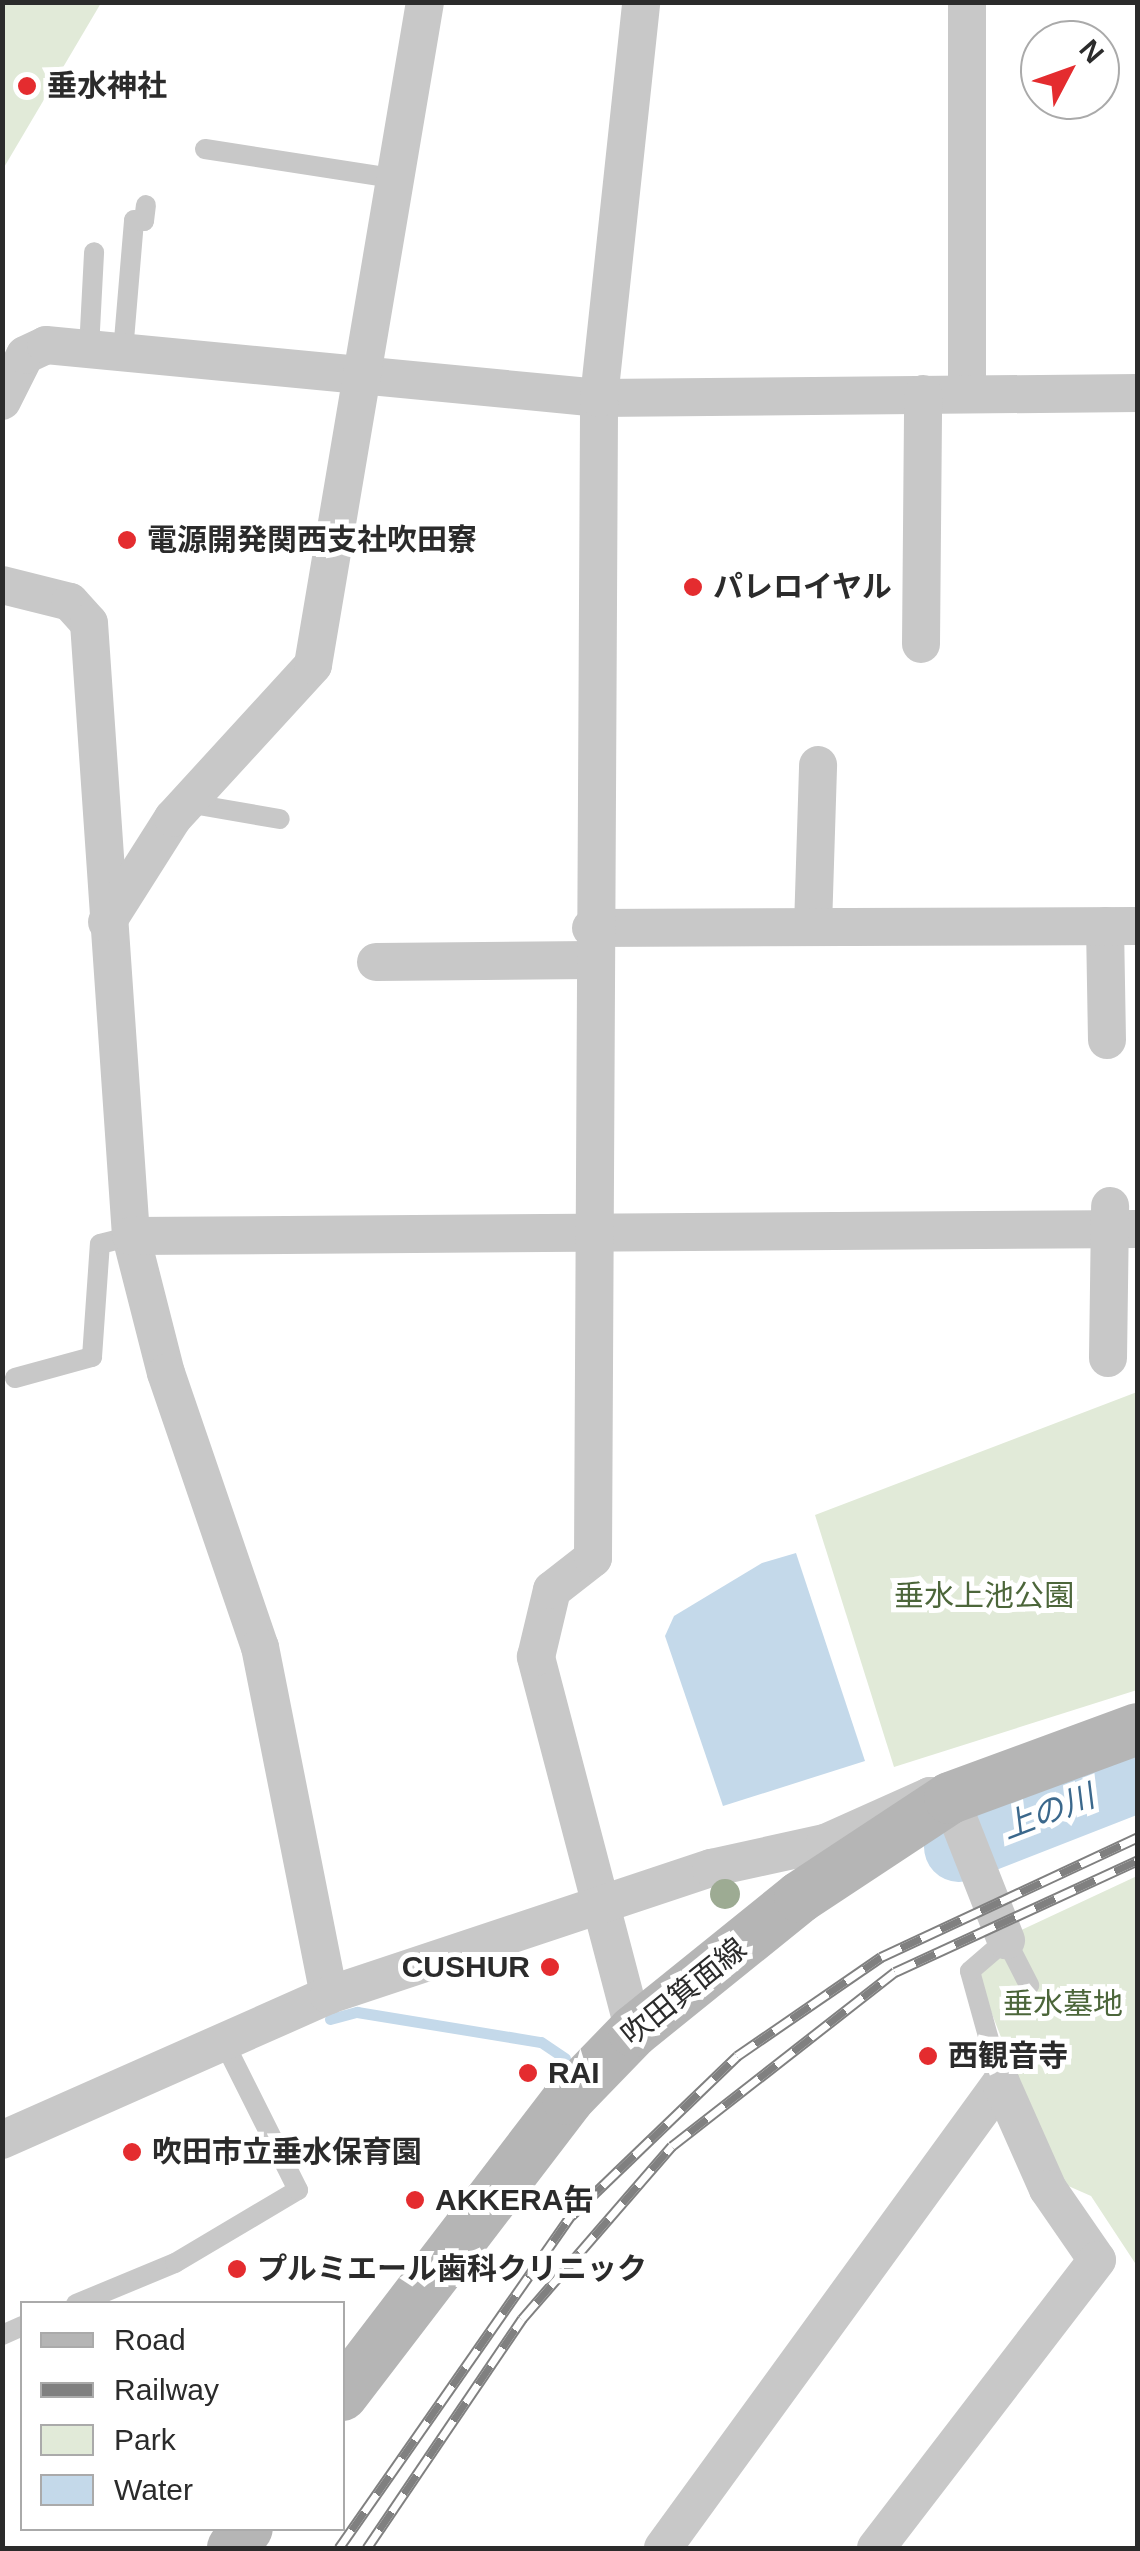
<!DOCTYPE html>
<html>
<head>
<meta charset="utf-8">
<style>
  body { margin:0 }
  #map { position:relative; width:1140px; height:2551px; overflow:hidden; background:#fff; font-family:Helvetica,"Noto Sans JP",sans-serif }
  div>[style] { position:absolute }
  .green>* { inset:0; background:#e1ead8 }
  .water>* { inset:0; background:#c4d9ea }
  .stream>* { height:11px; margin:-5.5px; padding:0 5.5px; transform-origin:5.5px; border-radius:5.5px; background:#c4d9ea }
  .river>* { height:70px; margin:-35px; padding:0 35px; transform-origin:35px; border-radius:35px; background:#c4d9ea }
  .lane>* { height:20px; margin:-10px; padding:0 10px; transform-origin:10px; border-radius:10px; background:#c8c8c8 }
  .street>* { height:38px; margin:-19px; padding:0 19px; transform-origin:19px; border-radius:19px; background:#c8c8c8 }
  .secondary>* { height:52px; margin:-26px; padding:0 26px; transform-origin:26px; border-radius:26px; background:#b5b5b5 }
  .rail>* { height:11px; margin-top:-5.5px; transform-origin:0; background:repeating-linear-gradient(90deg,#fff 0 22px,#808080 0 44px); box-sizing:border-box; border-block:2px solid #808080 }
  .trees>* { width:30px; height:30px; margin:-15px; border-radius:50%; background:#9dab93 }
  .dots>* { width:28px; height:28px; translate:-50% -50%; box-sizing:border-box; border:5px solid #fff; border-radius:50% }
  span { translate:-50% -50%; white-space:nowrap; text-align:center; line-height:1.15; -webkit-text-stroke:10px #fff; paint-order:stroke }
  .poi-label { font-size:30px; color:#2b2b2b; font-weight:700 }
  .left { translate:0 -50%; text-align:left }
  .right { translate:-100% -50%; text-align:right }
  .park-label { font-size:30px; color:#4c663a }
  .street-label { font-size:30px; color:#2b2b2b }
  .water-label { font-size:32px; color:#3b688c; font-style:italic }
  .frame { position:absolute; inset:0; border:5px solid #2b2b2b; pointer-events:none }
  .legend { position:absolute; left:20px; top:2301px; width:325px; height:230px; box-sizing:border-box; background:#fff; border:2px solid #aaa; margin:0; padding:12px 18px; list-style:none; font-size:30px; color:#2b2b2b }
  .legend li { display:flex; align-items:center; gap:20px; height:50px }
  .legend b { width:50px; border:2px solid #aaa }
  .north { position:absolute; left:1020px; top:20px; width:100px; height:100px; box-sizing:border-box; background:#fff; border:2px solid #aaa; border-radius:50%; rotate:49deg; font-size:28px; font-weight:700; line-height:40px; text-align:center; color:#2b2b2b }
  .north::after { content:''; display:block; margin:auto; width:35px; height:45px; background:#e42c2f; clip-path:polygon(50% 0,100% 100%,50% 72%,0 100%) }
</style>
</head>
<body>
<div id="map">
  <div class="green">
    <i style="clip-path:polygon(3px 2px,101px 3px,3px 169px,2px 3px)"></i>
    <i style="clip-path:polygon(1137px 1392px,1137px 1690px,894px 1767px,815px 1515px)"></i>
    <i style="clip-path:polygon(1137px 1876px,1137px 2266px,1091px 2196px,1057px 2181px,976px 1973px,1015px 1933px)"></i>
  </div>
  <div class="water">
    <i style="clip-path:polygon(796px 1553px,865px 1761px,723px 1806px,665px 1636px,674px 1616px,762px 1563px)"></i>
  </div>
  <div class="stream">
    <i style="left:330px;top:2019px;width:28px;rotate:-15deg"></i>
    <i style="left:357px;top:2012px;width:186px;rotate:9.3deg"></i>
    <i style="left:541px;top:2042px;width:29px;rotate:34deg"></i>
  </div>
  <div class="river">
    <i style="left:959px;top:1847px;width:192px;rotate:-21.4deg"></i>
  </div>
  <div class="lane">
    <i style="left:205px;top:149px;width:190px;rotate:8.8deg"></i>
    <i style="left:89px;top:349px;width:97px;rotate:-87deg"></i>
    <i style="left:123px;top:352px;width:132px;rotate:-85.2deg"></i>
    <i style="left:134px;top:220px;width:10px;rotate:6deg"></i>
    <i style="left:144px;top:221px;width:16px;rotate:-83deg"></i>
    <i style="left:187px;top:803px;width:94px;rotate:9.8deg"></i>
    <i style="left:15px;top:1378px;width:80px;rotate:-15.3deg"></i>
    <i style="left:92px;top:1357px;width:113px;rotate:-86deg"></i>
    <i style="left:100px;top:1244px;width:32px;rotate:-14deg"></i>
    <i style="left:1001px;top:2083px;width:116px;rotate:-105.5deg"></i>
    <i style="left:970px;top:1971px;width:48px;rotate:-40.7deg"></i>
    <i style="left:1006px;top:1940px;width:51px;rotate:62.9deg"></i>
    <i style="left:76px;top:2304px;width:107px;rotate:-22.5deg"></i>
    <i style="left:175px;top:2263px;width:143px;rotate:-30.7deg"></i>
    <i style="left:298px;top:2190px;width:163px;rotate:-116.6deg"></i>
    <i style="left:2px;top:2335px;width:22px;rotate:-24deg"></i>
  </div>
  <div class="street">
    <i style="left:967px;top:2px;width:391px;rotate:90deg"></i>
    <i style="left:2px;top:401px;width:51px;rotate:-63.4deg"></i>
    <i style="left:25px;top:355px;width:23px;rotate:-25deg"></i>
    <i style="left:46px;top:345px;width:556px;rotate:5.47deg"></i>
    <i style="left:599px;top:398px;width:539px;rotate:-0.53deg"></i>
    <i style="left:2px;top:585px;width:70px;rotate:14deg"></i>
    <i style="left:70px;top:602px;width:28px;rotate:48deg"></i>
    <i style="left:89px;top:623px;width:614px;rotate:86.08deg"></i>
    <i style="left:131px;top:1236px;width:141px;rotate:75.7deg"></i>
    <i style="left:166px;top:1373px;width:290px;rotate:71.1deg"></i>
    <i style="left:260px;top:1647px;width:355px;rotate:78.8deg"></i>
    <i style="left:921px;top:644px;width:250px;rotate:-89.5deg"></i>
    <i style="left:107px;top:922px;width:123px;rotate:-57.6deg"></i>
    <i style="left:173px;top:818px;width:207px;rotate:-47.5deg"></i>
    <i style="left:313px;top:665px;width:672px;rotate:-80.41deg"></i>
    <i style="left:1105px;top:926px;width:114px;rotate:89deg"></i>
    <i style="left:813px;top:927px;width:162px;rotate:-88.2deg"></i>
    <i style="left:591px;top:928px;width:547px;rotate:-0.21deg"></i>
    <i style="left:376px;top:962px;width:215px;rotate:-0.5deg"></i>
    <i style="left:131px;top:1236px;width:1007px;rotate:-0.4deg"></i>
    <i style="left:1108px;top:1358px;width:152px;rotate:-89.2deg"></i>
    <i style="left:634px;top:2031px;width:387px;rotate:-104.7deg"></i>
    <i style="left:536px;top:1657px;width:69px;rotate:-76.6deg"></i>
    <i style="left:552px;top:1590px;width:52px;rotate:-38deg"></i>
    <i style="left:593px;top:1558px;width:1160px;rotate:-89.7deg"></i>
    <i style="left:599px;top:398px;width:398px;rotate:-83.9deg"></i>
    <i style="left:2px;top:2140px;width:358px;rotate:-23.9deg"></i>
    <i style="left:329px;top:1995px;width:403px;rotate:-18.4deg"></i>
    <i style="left:711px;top:1868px;width:117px;rotate:-12.4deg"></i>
    <i style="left:825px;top:1843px;width:115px;rotate:-24.1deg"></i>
    <i style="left:930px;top:1796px;width:20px;rotate:6deg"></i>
    <i style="left:950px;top:1798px;width:153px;rotate:68.5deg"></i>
    <i style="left:663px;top:2548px;width:575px;rotate:-53.99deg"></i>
    <i style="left:1001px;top:2083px;width:116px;rotate:66.1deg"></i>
    <i style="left:1048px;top:2189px;width:86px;rotate:55.4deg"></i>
    <i style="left:1097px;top:2260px;width:363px;rotate:127.5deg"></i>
  </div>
  <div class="secondary">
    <i style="left:342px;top:2395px;width:372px;rotate:-52.6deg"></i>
    <i style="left:568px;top:2099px;width:95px;rotate:-45.9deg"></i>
    <i style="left:634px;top:2031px;width:213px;rotate:-38.9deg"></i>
    <i style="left:800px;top:1897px;width:180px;rotate:-33.4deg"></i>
    <i style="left:950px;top:1798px;width:200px;rotate:-20.2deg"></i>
    <i style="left:233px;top:2548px;width:24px;rotate:-55deg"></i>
  </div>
  <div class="rail">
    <i style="left:339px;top:2548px;width:405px;rotate:-55.1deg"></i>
    <i style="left:571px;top:2216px;width:231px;rotate:-43.9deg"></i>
    <i style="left:737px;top:2056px;width:175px;rotate:-34.5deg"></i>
    <i style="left:881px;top:1957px;width:284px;rotate:-25deg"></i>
    <i style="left:367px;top:2548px;width:277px;rotate:-55.9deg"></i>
    <i style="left:522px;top:2319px;width:229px;rotate:-49.1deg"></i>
    <i style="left:672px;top:2146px;width:283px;rotate:-38deg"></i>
    <i style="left:895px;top:1972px;width:268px;rotate:-24.7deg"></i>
  </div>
  <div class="trees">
    <i style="left:725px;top:1894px"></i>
  </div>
  <div class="dots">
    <i style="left:27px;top:86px;background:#e42c2f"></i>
    <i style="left:127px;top:540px;background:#e42c2f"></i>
    <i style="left:693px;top:587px;background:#e42c2f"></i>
    <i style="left:550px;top:1967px;background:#e42c2f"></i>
    <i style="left:928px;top:2056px;background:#e42c2f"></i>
    <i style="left:528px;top:2073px;background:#e42c2f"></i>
    <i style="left:132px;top:2152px;background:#e42c2f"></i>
    <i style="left:415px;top:2200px;background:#e42c2f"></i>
    <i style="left:237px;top:2269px;background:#e42c2f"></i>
  </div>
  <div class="poi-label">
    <span class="left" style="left:47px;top:86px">垂水神社</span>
    <span class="left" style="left:147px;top:540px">電源開発関西支社吹田寮</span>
    <span class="left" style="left:713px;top:587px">パレロイヤル</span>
    <span class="right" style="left:530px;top:1967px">CUSHUR</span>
    <span class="left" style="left:948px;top:2056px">西観音寺</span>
    <span class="left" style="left:548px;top:2073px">RAI</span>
    <span class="left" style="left:152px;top:2152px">吹田市立垂水保育園</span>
    <span class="left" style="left:435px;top:2200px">AKKERA缶</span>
    <span class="left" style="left:257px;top:2269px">プルミエール歯科クリニック</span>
  </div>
  <div class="park-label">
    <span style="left:984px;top:1596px">垂水上池公園</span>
    <span style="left:1063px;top:2004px">垂水墓地</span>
  </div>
  <div class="street-label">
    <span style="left:684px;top:1992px;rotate:-39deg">吹田箕面線</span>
  </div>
  <div class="water-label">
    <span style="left:1048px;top:1812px;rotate:-21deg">上の川</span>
  </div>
  <div class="frame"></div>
  <ul class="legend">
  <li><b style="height:12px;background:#b5b5b5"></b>Road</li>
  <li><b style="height:12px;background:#808080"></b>Railway</li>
  <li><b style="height:28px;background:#e1ead8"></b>Park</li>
  <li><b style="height:28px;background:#c4d9ea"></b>Water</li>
  </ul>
  <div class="north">N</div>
</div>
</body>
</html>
